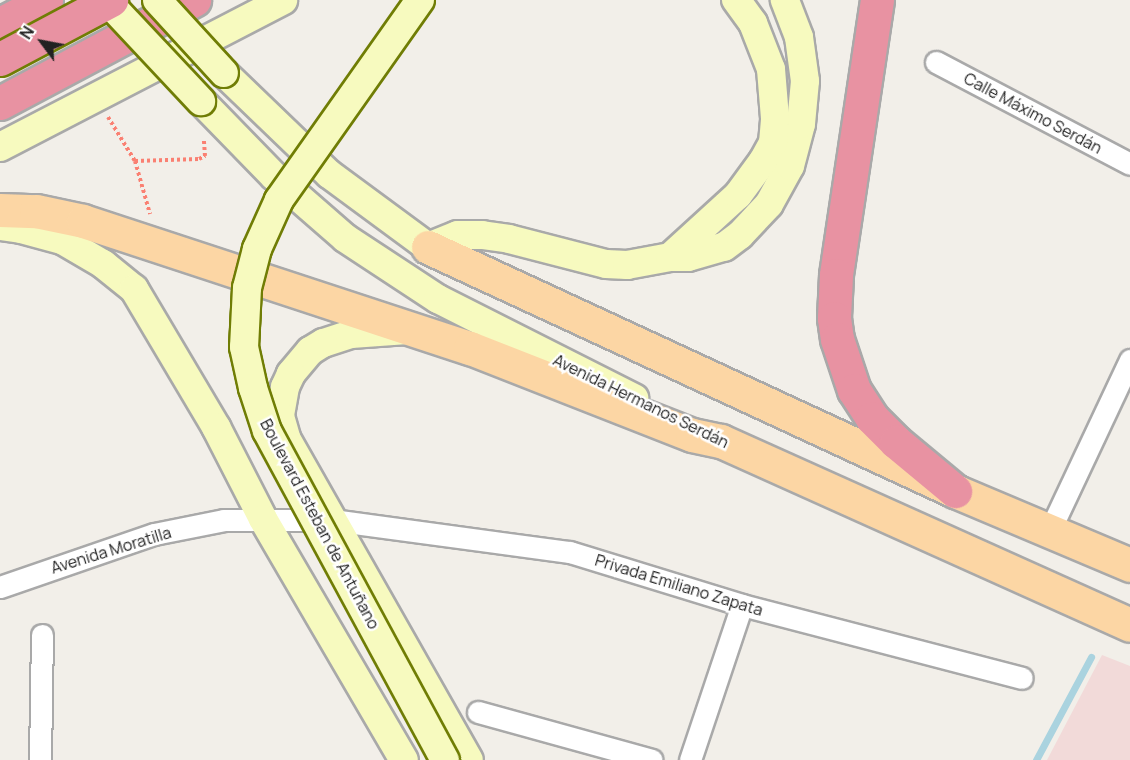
<!DOCTYPE html>
<html>
<head>
<meta charset="utf-8">
<style>
  body { margin:0 }
  #map { position:relative; width:1130px; height:760px; overflow:hidden; background:#f2efe9; font-family:Manrope,sans-serif }
  div>[style] { position:absolute }
  .commercial>* { inset:0; background:#f2dad9 }
  .stream>* { height:7px; margin:-3.5px; padding:0 3.5px; transform-origin:3.5px; border-radius:3.5px; background:#aad3df }
  .path>* { height:4px; margin-top:-2px; transform-origin:0; background:repeating-linear-gradient(90deg,#fa8072 0 3px,transparent 0 6px) }
  .roads { filter:drop-shadow(2px 0 #a9a9a9) drop-shadow(-2px 0 #a9a9a9) drop-shadow(0 2px #a9a9a9) drop-shadow(0 -2px #a9a9a9) }
  .street>* { height:21px; margin:-10.5px; padding:0 10.5px; transform-origin:10.5px; border-radius:10.5px; background:#fff }
  .secondary>* { height:28px; margin:-14px; padding:0 14px; transform-origin:14px; border-radius:14px; background:#f7fabf }
  .primary>* { height:33px; margin:-16.5px; padding:0 16.5px; transform-origin:16.5px; border-radius:16.5px; background:#fcd6a4 }
  .highway>* { height:33px; margin:-16.5px; padding:0 16.5px; transform-origin:16.5px; border-radius:16.5px; background:#e892a2 }
  .bridges { filter:drop-shadow(2px 0 #707d05) drop-shadow(-2px 0 #707d05) drop-shadow(0 2px #707d05) drop-shadow(0 -2px #707d05) }
  .secondary-bridge>* { height:28px; margin:-14px; padding:0 14px; transform-origin:14px; border-radius:14px; background:#f7fabf }
  .highway-bridge>* { height:33px; margin:-16.5px; padding:0 16.5px; transform-origin:16.5px; border-radius:16.5px; background:#e892a2 }
  span { translate:-50% -50%; white-space:nowrap; text-align:center; line-height:1.15; -webkit-text-stroke:5px #fff; paint-order:stroke }
  .street-label { font-size:16px; color:#222 }
  .north { position:absolute; left:12px; top:12px; width:60px; height:60px; -webkit-text-stroke:4px #fff; paint-order:stroke; rotate:302deg; font-size:16px; font-weight:700; line-height:24px; text-align:center; color:#222 }
  .north::after { content:''; display:block; margin:auto; width:21px; height:27px; background:#222; clip-path:polygon(50% 0,100% 100%,50% 72%,0 100%) }
</style>
</head>
<body>
<div id="map">
  <div class="commercial">
    <i style="clip-path:polygon(1102px 655px,1130px 666px,1130px 760px,1047px 760px)"></i>
  </div>
  <div class="stream">
    <i style="left:1036px;top:760px;width:117px;rotate:-61.9deg"></i>
  </div>
  <div class="path">
    <i style="left:108px;top:117px;width:52px;rotate:58.5deg"></i>
    <i style="left:135px;top:161px;width:55px;rotate:74.2deg"></i>
    <i style="left:135px;top:161px;width:64px;rotate:-1.8deg"></i>
    <i style="left:199px;top:159px;width:7px;rotate:-27deg"></i>
    <i style="left:205px;top:156px;width:16px;rotate:-94deg"></i>
  </div>
  <div class="roads">
    <div class="street">
      <i style="left:936px;top:62px;width:219px;rotate:27.7deg"></i>
      <i style="left:1050px;top:530px;width:188px;rotate:-64.8deg"></i>
      <i style="left:0;top:587px;width:163px;rotate:-19deg"></i>
      <i style="left:154px;top:534px;width:71px;rotate:-11.3deg"></i>
      <i style="left:224px;top:520px;width:108px"></i>
      <i style="left:332px;top:520px;width:240px;rotate:7.7deg"></i>
      <i style="left:570px;top:552px;width:180px;rotate:17.1deg"></i>
      <i style="left:742px;top:605px;width:289px;rotate:14.6deg"></i>
      <i style="left:478px;top:712px;width:180px;rotate:15.4deg"></i>
      <i style="left:40px;top:760px;width:125px;rotate:-89.1deg"></i>
      <i style="left:690px;top:760px;width:163px;rotate:-71.5deg"></i>
    </div>
    <div class="secondary">
      <i style="left:224px;top:73px;width:146px;rotate:43.9deg"></i>
      <i style="left:329px;top:174px;width:123px;rotate:36.4deg"></i>
      <i style="left:428px;top:247px;width:32px;rotate:-22deg"></i>
      <i style="left:458px;top:235px;width:24px"></i>
      <i style="left:482px;top:235px;width:27px;rotate:8deg"></i>
      <i style="left:509px;top:239px;width:100px;rotate:14.5deg"></i>
      <i style="left:606px;top:264px;width:21px;rotate:3deg"></i>
      <i style="left:627px;top:265px;width:44px;rotate:-10.5deg"></i>
      <i style="left:670px;top:257px;width:18px"></i>
      <i style="left:688px;top:257px;width:37px;rotate:-16deg"></i>
      <i style="left:724px;top:247px;width:20px;rotate:-37deg"></i>
      <i style="left:740px;top:235px;width:42px;rotate:-46.9deg"></i>
      <i style="left:769px;top:204px;width:43px;rotate:-61.1deg"></i>
      <i style="left:790px;top:166px;width:43px;rotate:-75.3deg"></i>
      <i style="left:801px;top:124px;width:43px;rotate:-84.7deg"></i>
      <i style="left:805px;top:81px;width:44px;rotate:-97.8deg"></i>
      <i style="left:799px;top:37px;width:40px;rotate:-111deg"></i>
      <i style="left:201px;top:101px;width:105px;rotate:45.8deg"></i>
      <i style="left:274px;top:176px;width:94px;rotate:41.1deg"></i>
      <i style="left:345px;top:238px;width:111px;rotate:33.3deg"></i>
      <i style="left:438px;top:299px;width:220px;rotate:26.8deg"></i>
      <i style="left:0;top:147px;width:319px;rotate:-27.4deg"></i>
      <i style="left:0;top:226px;width:21px;rotate:8deg"></i>
      <i style="left:21px;top:229px;width:42px;rotate:15deg"></i>
      <i style="left:62px;top:240px;width:48px;rotate:30.3deg"></i>
      <i style="left:103px;top:264px;width:40px;rotate:39deg"></i>
      <i style="left:134px;top:289px;width:161px;rotate:59.3deg"></i>
      <i style="left:216px;top:427px;width:103px;rotate:62.9deg"></i>
      <i style="left:263px;top:519px;width:279px;rotate:59.7deg"></i>
      <i style="left:670px;top:257px;width:92px;rotate:-42.4deg"></i>
      <i style="left:738px;top:195px;width:42px;rotate:-53.7deg"></i>
      <i style="left:763px;top:161px;width:21px;rotate:-61deg"></i>
      <i style="left:773px;top:143px;width:25px;rotate:-85deg"></i>
      <i style="left:775px;top:118px;width:49px;rotate:-94.7deg"></i>
      <i style="left:771px;top:69px;width:49px;rotate:-111.4deg"></i>
      <i style="left:753px;top:23px;width:29px;rotate:-126deg"></i>
      <i style="left:407px;top:330px;width:56px;rotate:175.9deg"></i>
      <i style="left:351px;top:334px;width:29px;rotate:162deg"></i>
      <i style="left:323px;top:343px;width:15px;rotate:148deg"></i>
      <i style="left:310px;top:351px;width:30px;rotate:130deg"></i>
      <i style="left:291px;top:374px;width:14px;rotate:115deg"></i>
      <i style="left:285px;top:387px;width:29px;rotate:100deg"></i>
      <i style="left:280px;top:416px;width:25px;rotate:74deg"></i>
      <i style="left:287px;top:440px;width:368px;rotate:60.4deg"></i>
    </div>
    <div class="primary">
      <i style="left:0;top:210px;width:36px;rotate:2deg"></i>
      <i style="left:36px;top:211px;width:48px;rotate:12deg"></i>
      <i style="left:83px;top:221px;width:407px;rotate:18.2deg"></i>
      <i style="left:470px;top:348px;width:238px;rotate:21.4deg"></i>
      <i style="left:692px;top:435px;width:30px;rotate:12deg"></i>
      <i style="left:721px;top:441px;width:448px;rotate:24.2deg"></i>
      <i style="left:428px;top:247px;width:581px;rotate:24.84deg"></i>
      <i style="left:955px;top:491px;width:190px;rotate:22.9deg"></i>
    </div>
    <div class="highway">
      <i style="left:877px;top:0;width:278px;rotate:98.5deg"></i>
      <i style="left:836px;top:275px;width:43px;rotate:92.7deg"></i>
      <i style="left:834px;top:318px;width:21px;rotate:82deg"></i>
      <i style="left:837px;top:339px;width:54px;rotate:71.6deg"></i>
      <i style="left:854px;top:390px;width:33px;rotate:57deg"></i>
      <i style="left:872px;top:418px;width:34px;rotate:45deg"></i>
      <i style="left:896px;top:442px;width:77px;rotate:39.7deg"></i>
      <i style="left:0;top:24px;width:52px;rotate:-27.6deg"></i>
      <i style="left:0;top:103px;width:220px;rotate:-28deg"></i>
    </div>
  </div>
  <div class="bridges">
    <div class="secondary-bridge">
      <i style="left:106px;top:0;width:139px;rotate:46.8deg"></i>
      <i style="left:157px;top:0;width:99px;rotate:47.5deg"></i>
      <i style="left:420px;top:0;width:245px;rotate:125.2deg"></i>
      <i style="left:279px;top:200px;width:54px;rotate:114.2deg"></i>
      <i style="left:257px;top:249px;width:40px;rotate:104.4deg"></i>
      <i style="left:247px;top:288px;width:59px;rotate:92.9deg"></i>
      <i style="left:244px;top:347px;width:42px;rotate:77.6deg"></i>
      <i style="left:253px;top:388px;width:45px;rotate:72deg"></i>
      <i style="left:267px;top:431px;width:374px;rotate:61.6deg"></i>
    </div>
    <div class="highway-bridge">
      <i style="left:0;top:59px;width:126px;rotate:-28deg"></i>
    </div>
  </div>
  <div class="street-label">
    <span style="left:1033px;top:113px;rotate:28deg">Calle Máximo Serdán</span>
    <span style="left:641px;top:401px;rotate:26deg">Avenida Hermanos Serdán</span>
    <span style="left:320px;top:524px;rotate:62deg">Boulevard Esteban de Antuñano</span>
    <span style="left:111px;top:550px;rotate:-17deg">Avenida Moratilla</span>
    <span style="left:679px;top:585px;rotate:17deg">Privada Emiliano Zapata</span>
  </div>
  <div class="north">N</div>
</div>
</body>
</html>
